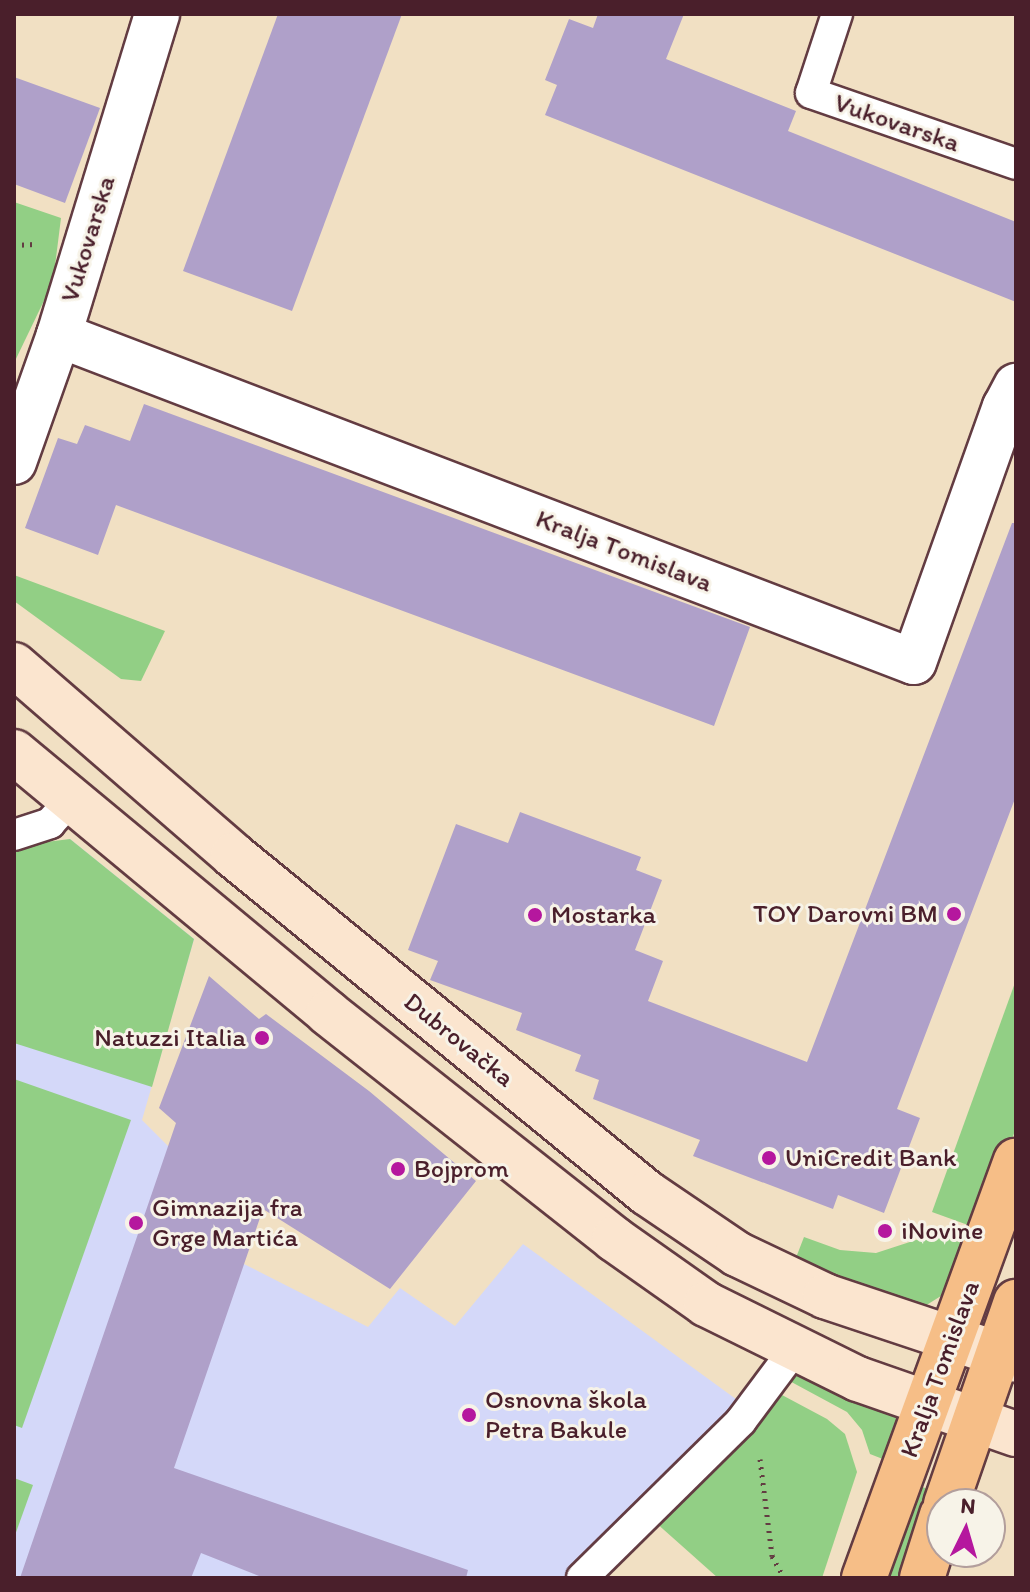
<!DOCTYPE html>
<html>
<head>
<meta charset="utf-8">
<style>
  body { margin:0 }
  #map { position:relative; width:1030px; height:1592px; overflow:hidden; background:#f1e0c3; font-family:Itim,sans-serif }
  div>[style] { position:absolute }
  .built>* { inset:0; background:#d4d8f9 }
  .green>* { inset:0; background:#92cf85 }
  .building>* { inset:0; background:#afa0c9 }
  .path>* { height:5px; margin-top:-2.5px; transform-origin:0; background:repeating-linear-gradient(90deg,#633c42 0 2px,transparent 0 8px) }
  .roads { filter:drop-shadow(2px 0 #633c42) drop-shadow(-2px 0 #633c42) drop-shadow(0 2px #633c42) drop-shadow(0 -2px #633c42) }
  .lane>* { height:30px; margin:-15px; padding:0 15px; transform-origin:15px; border-radius:15px; background:#fff }
  .street>* { height:44px; margin:-22px; padding:0 22px; transform-origin:22px; border-radius:22px; background:#fff }
  .secondary>* { height:44px; margin:-22px; padding:0 22px; transform-origin:22px; border-radius:22px; background:#fbe5cf }
  .primary>* { height:44px; margin:-22px; padding:0 22px; transform-origin:22px; border-radius:22px; background:#f6be87 }
  .dots>* { width:22px; height:22px; translate:-50% -50%; box-sizing:border-box; border:4px solid #f7f3e8; border-radius:50% }
  span { translate:-50% -50%; white-space:nowrap; text-align:center; line-height:1.15; -webkit-text-stroke:6px #f7f3e8; paint-order:stroke }
  .street-label { font-size:26px; color:#4a1f2b }
  .poi-label { font-size:26px; color:#4a1f2b }
  .right { translate:-100% -50%; text-align:right }
  .left { translate:0 -50%; text-align:left }
  .frame { position:absolute; inset:0; border:16px solid #4a1f2b; pointer-events:none }
  .north { position:absolute; left:926px; top:1488px; width:80px; height:80px; box-sizing:border-box; background:#f7f3e8; border:2px solid #b29e9c; border-radius:50%; rotate:5deg; font-size:22px; font-weight:700; line-height:32px; text-align:center; color:#4a1f2b }
  .north::after { content:''; display:block; margin:auto; width:28px; height:36px; background:#b5179e; clip-path:polygon(50% 0,100% 100%,50% 72%,0 100%) }
</style>
</head>
<body>
<div id="map">
  <div class="built">
    <i style="clip-path:polygon(70px 839px,194px 939px,142px 1120px,168px 1146px,244px 1264px,368px 1327px,400px 1288px,455px 1326px,523px 1244px,751px 1410px,582px 1578px,14px 1578px,14px 860px)"></i>
  </div>
  <div class="green">
    <i style="clip-path:polygon(14px 202px,61px 218px,53px 282px,14px 363px)"></i>
    <i style="clip-path:polygon(14px 575px,165px 631px,141px 681px,121px 679px,14px 601px)"></i>
    <i style="clip-path:polygon(70px 839px,194px 939px,152px 1087px,14px 1043px,14px 846px)"></i>
    <i style="clip-path:polygon(1016px 980px,1016px 1128px,979px 1229px,932px 1212px)"></i>
    <i style="clip-path:polygon(14px 1079px,131px 1120px,22px 1428px,14px 1425px)"></i>
    <i style="clip-path:polygon(926px 1230px,970px 1246px,952px 1289px,925px 1306px,883px 1301px,792px 1268px,804px 1237px,840px 1250px,876px 1253px,919px 1239px)"></i>
    <i style="clip-path:polygon(797px 1357px,901px 1411px,898px 1465px,870px 1454px,862px 1430px,847px 1412px,784px 1378px)"></i>
    <i style="clip-path:polygon(767px 1387px,827px 1419px,845px 1434px,857px 1472px,822px 1578px,718px 1578px,645px 1513px)"></i>
    <i style="clip-path:polygon(14px 1478px,33px 1485px,14px 1538px)"></i>
    <i style="clip-path:polygon(918px 1485px,932px 1491px,901px 1578px,885px 1578px)"></i>
  </div>
  <div class="building">
    <i style="clip-path:polygon(278px 14px,402px 14px,292px 311px,183px 271px)"></i>
    <i style="clip-path:polygon(598px 14px,684px 14px,666px 59px,796px 111px,788px 131px,1016px 222px,1016px 302px,545px 115px,557px 85px,545px 80px,569px 19px,593px 28px)"></i>
    <i style="clip-path:polygon(14px 77px,100px 108px,65px 203px,14px 184px)"></i>
    <i style="clip-path:polygon(144px 404px,750px 627px,714px 726px,116px 505px,98px 555px,25px 528px,58px 438px,77px 444px,85px 425px,130px 441px)"></i>
    <i style="clip-path:polygon(1012px 523px,1016px 523px,1016px 796px,897px 1109px,920px 1118px,884px 1213px,838px 1195px,833px 1209px,693px 1156px,700px 1140px,593px 1099px,599px 1080px,575px 1071px,581px 1055px,516px 1030px,522px 1013px,430px 980px,438px 961px,408px 950px,456px 824px,508px 843px,520px 812px,641px 857px,636px 870px,662px 880px,635px 950px,663px 961px,648px 1001px,807px 1062px)"></i>
    <i style="clip-path:polygon(209px 976px,259px 1019px,266px 1014px,369px 1091px,476px 1181px,390px 1289px,263px 1209px,174px 1468px,468px 1570px,466px 1578px,264px 1578px,201px 1553px,191px 1578px,20px 1578px,176px 1123px,159px 1108px)"></i>
  </div>
  <div class="path">
    <i style="left:14px;top:245px;width:21px;rotate:-3deg"></i>
    <i style="left:760px;top:1459px;width:98px;rotate:82.9deg"></i>
    <i style="left:772px;top:1556px;width:25px;rotate:61deg"></i>
  </div>
  <div class="roads">
    <div class="lane">
      <i style="left:837px;top:14px;width:83px;rotate:108.2deg"></i>
      <i style="left:811px;top:93px;width:217px;rotate:19.1deg"></i>
      <i style="left:14px;top:835px;width:38px;rotate:-18deg"></i>
      <i style="left:50px;top:823px;width:31px;rotate:-48deg"></i>
      <i style="left:582px;top:1578px;width:223px;rotate:-44.6deg"></i>
      <i style="left:741px;top:1421px;width:89px;rotate:-53.3deg"></i>
    </div>
    <div class="street">
      <i style="left:59px;top:335px;width:915px;rotate:20.93deg"></i>
      <i style="left:914px;top:662px;width:271px;rotate:-70.4deg"></i>
      <i style="left:1005px;top:407px;width:24px;rotate:-62deg"></i>
      <i style="left:14px;top:462px;width:135px;rotate:-70.5deg"></i>
      <i style="left:59px;top:335px;width:336px;rotate:-73deg"></i>
    </div>
    <div class="secondary">
      <i style="left:14px;top:665px;width:290px;rotate:40.9deg"></i>
      <i style="left:233px;top:855px;width:534px;rotate:39.23deg"></i>
      <i style="left:647px;top:1193px;width:109px;rotate:34.1deg"></i>
      <i style="left:737px;top:1254px;width:98px;rotate:25.5deg"></i>
      <i style="left:825px;top:1296px;width:201px;rotate:18.5deg"></i>
      <i style="left:14px;top:752px;width:408px;rotate:39.7deg"></i>
      <i style="left:328px;top:1013px;width:365px;rotate:38.3deg"></i>
      <i style="left:614px;top:1239px;width:113px;rotate:35.2deg"></i>
      <i style="left:706px;top:1304px;width:169px;rotate:26.3deg"></i>
      <i style="left:858px;top:1379px;width:167px;rotate:19.2deg"></i>
    </div>
    <div class="primary">
      <i style="left:946px;top:1504px;width:214px;rotate:-70.9deg"></i>
      <i style="left:864px;top:1578px;width:444px;rotate:-70deg"></i>
      <i style="left:922px;top:1578px;width:66px;rotate:-72.4deg"></i>
    </div>
  </div>
  <div class="dots">
    <i style="left:954px;top:914px;background:#b5179e"></i>
    <i style="left:535px;top:915px;background:#b5179e"></i>
    <i style="left:262px;top:1038px;background:#b5179e"></i>
    <i style="left:769px;top:1158px;background:#b5179e"></i>
    <i style="left:398px;top:1169px;background:#b5179e"></i>
    <i style="left:136px;top:1223px;background:#b5179e"></i>
    <i style="left:885px;top:1231px;background:#b5179e"></i>
    <i style="left:469px;top:1415px;background:#b5179e"></i>
  </div>
  <div class="street-label">
    <span style="left:897px;top:123px;rotate:19deg">Vukovarska</span>
    <span style="left:88px;top:239px;rotate:-73deg">Vukovarska</span>
    <span style="left:624px;top:551px;rotate:21deg">Kralja Tomislava</span>
    <span style="left:459px;top:1040px;rotate:39deg">Dubrovačka</span>
    <span style="left:940px;top:1369px;rotate:-70deg">Kralja Tomislava</span>
  </div>
  <div class="poi-label">
    <span class="right" style="left:938px;top:914px">TOY Darovni BM</span>
    <span class="left" style="left:551px;top:915px">Mostarka</span>
    <span class="right" style="left:246px;top:1038px">Natuzzi Italia</span>
    <span class="left" style="left:785px;top:1158px">UniCredit Bank</span>
    <span class="left" style="left:414px;top:1169px">Bojprom</span>
    <span class="left" style="left:152px;top:1223px">Gimnazija fra<br>Grge Martića</span>
    <span class="left" style="left:901px;top:1231px">iNovine</span>
    <span class="left" style="left:485px;top:1415px">Osnovna škola<br>Petra Bakule</span>
  </div>
  <div class="frame"></div>
  <div class="north">N</div>
</div>
</body>
</html>
